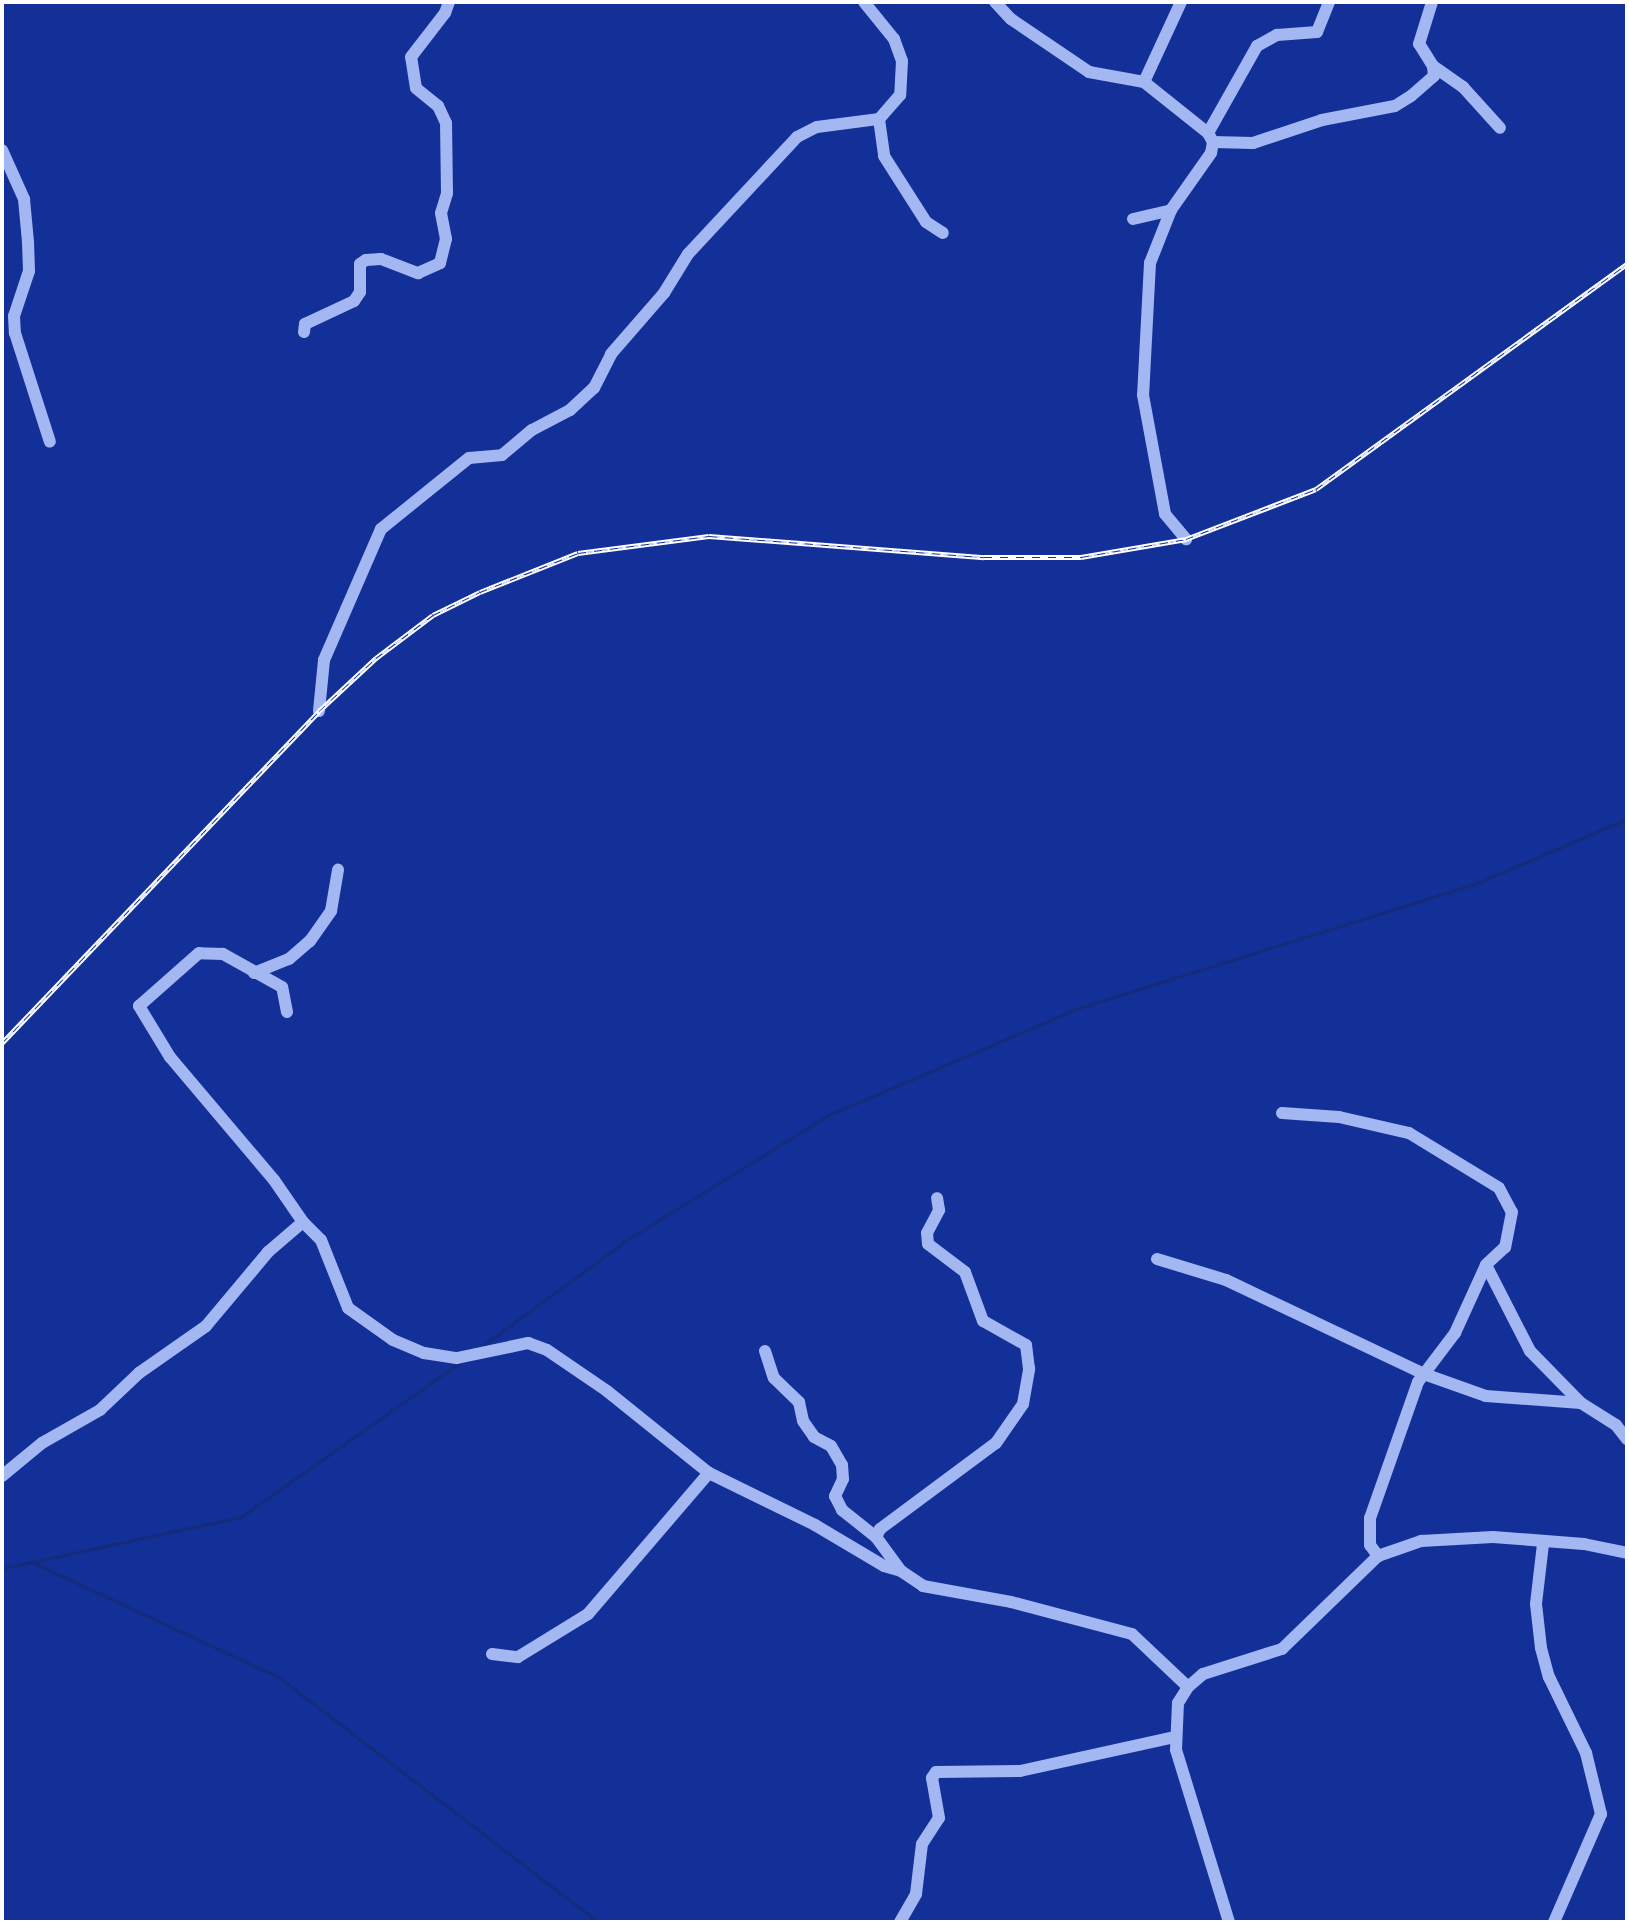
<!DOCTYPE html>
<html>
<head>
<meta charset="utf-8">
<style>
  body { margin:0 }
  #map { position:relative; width:1629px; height:1924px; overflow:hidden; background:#123097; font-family:Barlow,sans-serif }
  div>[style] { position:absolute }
  .stream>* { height:2.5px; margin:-1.25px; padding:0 1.25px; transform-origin:1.25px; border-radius:1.25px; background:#152c7b }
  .minor>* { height:12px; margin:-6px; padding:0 6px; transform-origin:6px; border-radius:6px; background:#a3b7f3 }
  .rail>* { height:5px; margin-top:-2.5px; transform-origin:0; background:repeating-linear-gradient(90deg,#123097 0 8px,#fff 0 16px); box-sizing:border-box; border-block:2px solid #fff }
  span { translate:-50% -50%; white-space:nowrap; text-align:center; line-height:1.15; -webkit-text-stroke:6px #123097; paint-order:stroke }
  .frame { position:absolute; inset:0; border:4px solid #fff; pointer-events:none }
</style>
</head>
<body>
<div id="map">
  <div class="stream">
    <i style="left:481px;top:1347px;width:181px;rotate:-36.2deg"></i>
    <i style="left:627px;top:1240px;width:235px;rotate:-31.8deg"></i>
    <i style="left:827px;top:1116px;width:274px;rotate:-23.2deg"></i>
    <i style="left:1079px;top:1008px;width:420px;rotate:-17.4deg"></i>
    <i style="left:1480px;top:882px;width:160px;rotate:-23.2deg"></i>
    <i style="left:32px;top:1562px;width:214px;rotate:-12.2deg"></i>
    <i style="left:241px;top:1517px;width:267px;rotate:-35.2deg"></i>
    <i style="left:2px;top:1568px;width:31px;rotate:-11deg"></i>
    <i style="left:32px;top:1562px;width:272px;rotate:25deg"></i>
    <i style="left:279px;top:1677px;width:402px;rotate:37.5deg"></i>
  </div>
  <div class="minor">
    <i style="left:864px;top:2px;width:48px;rotate:51deg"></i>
    <i style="left:894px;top:39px;width:23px;rotate:70deg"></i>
    <i style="left:902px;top:61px;width:34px;rotate:93deg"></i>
    <i style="left:900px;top:95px;width:32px;rotate:131deg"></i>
    <i style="left:879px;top:119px;width:37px;rotate:82deg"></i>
    <i style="left:884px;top:156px;width:78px;rotate:57.5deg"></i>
    <i style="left:926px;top:222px;width:20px;rotate:33deg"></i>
    <i style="left:995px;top:2px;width:23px;rotate:47deg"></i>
    <i style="left:1011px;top:19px;width:94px;rotate:34.2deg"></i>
    <i style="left:1089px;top:72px;width:56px;rotate:10.3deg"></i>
    <i style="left:1144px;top:82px;width:82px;rotate:38.6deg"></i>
    <i style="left:1208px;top:133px;width:10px;rotate:61deg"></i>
    <i style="left:1213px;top:142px;width:11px;rotate:100deg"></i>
    <i style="left:1211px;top:153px;width:70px;rotate:125.1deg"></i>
    <i style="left:1171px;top:210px;width:57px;rotate:111.6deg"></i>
    <i style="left:1150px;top:263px;width:132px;rotate:93deg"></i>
    <i style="left:1143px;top:395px;width:121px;rotate:79.5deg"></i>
    <i style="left:1165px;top:514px;width:33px;rotate:50deg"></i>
    <i style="left:1433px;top:66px;width:37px;rotate:35deg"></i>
    <i style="left:1463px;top:87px;width:55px;rotate:47.9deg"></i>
    <i style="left:1144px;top:82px;width:88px;rotate:-65.2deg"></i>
    <i style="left:1208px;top:133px;width:100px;rotate:-60.6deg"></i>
    <i style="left:1257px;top:46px;width:23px;rotate:-29deg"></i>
    <i style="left:1277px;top:35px;width:40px;rotate:-4.3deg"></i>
    <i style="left:1317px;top:32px;width:32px;rotate:-68deg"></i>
    <i style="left:1213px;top:142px;width:40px;rotate:1.4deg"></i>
    <i style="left:1253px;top:143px;width:73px;rotate:-18.4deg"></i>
    <i style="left:1322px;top:120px;width:74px;rotate:-10.9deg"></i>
    <i style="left:1395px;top:106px;width:19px;rotate:-32deg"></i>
    <i style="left:1411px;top:96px;width:30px;rotate:-41deg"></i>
    <i style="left:1434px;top:76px;width:10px;rotate:-96deg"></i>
    <i style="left:1433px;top:66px;width:26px;rotate:-122deg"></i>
    <i style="left:1419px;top:44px;width:44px;rotate:-72.8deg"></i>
    <i style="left:2px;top:150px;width:54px;rotate:65.8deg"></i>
    <i style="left:24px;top:199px;width:43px;rotate:84.7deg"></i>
    <i style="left:28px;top:242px;width:29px;rotate:88deg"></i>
    <i style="left:29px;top:271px;width:47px;rotate:108.4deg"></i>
    <i style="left:14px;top:316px;width:17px;rotate:87deg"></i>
    <i style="left:15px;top:333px;width:114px;rotate:72.2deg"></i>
    <i style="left:1133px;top:219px;width:39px;rotate:-13deg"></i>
    <i style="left:304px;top:332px;width:8px;rotate:-83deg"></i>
    <i style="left:305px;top:324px;width:54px;rotate:-25.1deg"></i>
    <i style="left:354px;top:301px;width:11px;rotate:-56deg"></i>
    <i style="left:360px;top:292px;width:28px;rotate:-90deg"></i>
    <i style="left:360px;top:264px;width:7px;rotate:-34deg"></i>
    <i style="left:366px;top:260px;width:15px;rotate:-4deg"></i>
    <i style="left:381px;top:259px;width:40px;rotate:21deg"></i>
    <i style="left:418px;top:273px;width:24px;rotate:-24deg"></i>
    <i style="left:440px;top:263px;width:25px;rotate:-76deg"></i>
    <i style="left:446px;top:239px;width:26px;rotate:-101deg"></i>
    <i style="left:441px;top:213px;width:21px;rotate:-73deg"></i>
    <i style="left:447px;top:193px;width:70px;rotate:-90.8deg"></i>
    <i style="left:446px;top:123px;width:19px;rotate:-115deg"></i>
    <i style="left:438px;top:106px;width:28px;rotate:-141deg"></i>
    <i style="left:416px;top:88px;width:31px;rotate:-99deg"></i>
    <i style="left:411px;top:57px;width:56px;rotate:-52.3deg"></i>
    <i style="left:445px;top:13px;width:12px;rotate:-70deg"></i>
    <i style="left:319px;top:711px;width:51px;rotate:-84.4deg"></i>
    <i style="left:324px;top:660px;width:143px;rotate:-66.5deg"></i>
    <i style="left:381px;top:529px;width:113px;rotate:-38.9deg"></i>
    <i style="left:469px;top:458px;width:33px;rotate:-5deg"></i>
    <i style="left:502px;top:455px;width:39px;rotate:-40deg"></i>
    <i style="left:532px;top:430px;width:43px;rotate:-27.8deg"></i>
    <i style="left:570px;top:410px;width:33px;rotate:-43deg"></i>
    <i style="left:594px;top:388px;width:38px;rotate:-63deg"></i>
    <i style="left:611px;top:354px;width:81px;rotate:-49deg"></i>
    <i style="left:664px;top:293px;width:46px;rotate:-58.4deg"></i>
    <i style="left:688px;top:254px;width:160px;rotate:-47deg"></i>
    <i style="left:797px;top:137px;width:22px;rotate:-27deg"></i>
    <i style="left:817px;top:127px;width:63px;rotate:-7.4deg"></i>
    <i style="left:254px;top:973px;width:38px;rotate:-22deg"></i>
    <i style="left:289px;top:959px;width:28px;rotate:-41deg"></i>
    <i style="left:310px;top:941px;width:37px;rotate:-55deg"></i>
    <i style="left:331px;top:911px;width:42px;rotate:-80.3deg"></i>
    <i style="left:287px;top:1012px;width:25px;rotate:-101deg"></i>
    <i style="left:282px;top:987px;width:68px;rotate:-150.8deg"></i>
    <i style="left:223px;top:954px;width:24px;rotate:-178deg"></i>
    <i style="left:199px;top:953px;width:80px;rotate:138.5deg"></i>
    <i style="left:139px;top:1006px;width:60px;rotate:58.7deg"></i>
    <i style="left:170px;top:1057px;width:161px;rotate:49.8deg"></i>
    <i style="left:274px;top:1180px;width:51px;rotate:55.4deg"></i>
    <i style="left:1282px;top:1113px;width:57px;rotate:4deg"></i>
    <i style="left:1339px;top:1117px;width:72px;rotate:12.9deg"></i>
    <i style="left:1409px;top:1133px;width:105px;rotate:31.4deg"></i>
    <i style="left:1499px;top:1188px;width:27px;rotate:62deg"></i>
    <i style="left:1512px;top:1212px;width:36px;rotate:101deg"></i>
    <i style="left:1505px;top:1247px;width:26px;rotate:137deg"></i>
    <i style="left:1486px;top:1265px;width:75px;rotate:114.5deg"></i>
    <i style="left:1455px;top:1333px;width:61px;rotate:127.1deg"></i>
    <i style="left:1418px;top:1382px;width:144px;rotate:109.4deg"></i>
    <i style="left:1370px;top:1518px;width:27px;rotate:90deg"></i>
    <i style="left:1370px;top:1545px;width:14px;rotate:54deg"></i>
    <i style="left:1157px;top:1259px;width:72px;rotate:16.9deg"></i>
    <i style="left:1226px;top:1280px;width:219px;rotate:25.4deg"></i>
    <i style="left:1424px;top:1374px;width:66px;rotate:19.5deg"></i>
    <i style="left:1486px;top:1396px;width:95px;rotate:4.2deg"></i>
    <i style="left:1581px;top:1403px;width:41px;rotate:32.2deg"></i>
    <i style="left:1616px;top:1425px;width:18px;rotate:52deg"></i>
    <i style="left:1486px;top:1265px;width:97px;rotate:62.9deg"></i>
    <i style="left:1530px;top:1351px;width:73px;rotate:45.6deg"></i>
    <i style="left:765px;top:1351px;width:28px;rotate:72deg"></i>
    <i style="left:774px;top:1378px;width:35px;rotate:44deg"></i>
    <i style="left:799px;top:1402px;width:19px;rotate:78deg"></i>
    <i style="left:803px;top:1421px;width:19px;rotate:55deg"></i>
    <i style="left:814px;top:1437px;width:19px;rotate:28deg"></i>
    <i style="left:831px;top:1446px;width:22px;rotate:60deg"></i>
    <i style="left:842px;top:1465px;width:14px;rotate:86deg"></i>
    <i style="left:843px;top:1479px;width:19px;rotate:115deg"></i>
    <i style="left:835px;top:1496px;width:16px;rotate:63deg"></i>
    <i style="left:842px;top:1510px;width:43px;rotate:38.5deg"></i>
    <i style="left:2px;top:1476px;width:52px;rotate:-39.5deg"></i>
    <i style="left:42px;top:1443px;width:67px;rotate:-29.6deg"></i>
    <i style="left:100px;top:1410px;width:54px;rotate:-43.5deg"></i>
    <i style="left:139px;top:1373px;width:82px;rotate:-35deg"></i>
    <i style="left:206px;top:1326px;width:97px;rotate:-50deg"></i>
    <i style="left:268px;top:1252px;width:46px;rotate:-40.6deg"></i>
    <i style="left:303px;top:1222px;width:25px;rotate:45deg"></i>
    <i style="left:321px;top:1240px;width:73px;rotate:68.3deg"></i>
    <i style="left:348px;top:1308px;width:55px;rotate:35.4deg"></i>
    <i style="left:393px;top:1340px;width:34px;rotate:23deg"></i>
    <i style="left:424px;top:1353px;width:33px;rotate:9deg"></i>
    <i style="left:457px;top:1358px;width:73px;rotate:-11.9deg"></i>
    <i style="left:528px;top:1343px;width:20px;rotate:20deg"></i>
    <i style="left:547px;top:1350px;width:73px;rotate:34.3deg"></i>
    <i style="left:607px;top:1391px;width:131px;rotate:38.8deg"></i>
    <i style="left:709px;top:1473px;width:118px;rotate:26.1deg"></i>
    <i style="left:815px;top:1525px;width:80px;rotate:30.7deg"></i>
    <i style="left:884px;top:1566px;width:18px;rotate:16deg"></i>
    <i style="left:901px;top:1571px;width:27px;rotate:34deg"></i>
    <i style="left:923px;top:1586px;width:89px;rotate:10.3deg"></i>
    <i style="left:1011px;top:1602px;width:125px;rotate:14.8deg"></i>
    <i style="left:1132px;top:1634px;width:77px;rotate:43.4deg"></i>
    <i style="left:1543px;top:1544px;width:60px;rotate:96.7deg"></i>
    <i style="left:1536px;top:1604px;width:44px;rotate:83.5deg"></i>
    <i style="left:1541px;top:1648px;width:30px;rotate:75deg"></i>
    <i style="left:1549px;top:1677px;width:85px;rotate:64deg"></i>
    <i style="left:1586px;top:1753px;width:63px;rotate:76.2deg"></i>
    <i style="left:1601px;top:1814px;width:118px;rotate:113.5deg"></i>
    <i style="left:901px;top:1571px;width:42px;rotate:-126.3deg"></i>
    <i style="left:876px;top:1537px;width:9px;rotate:-63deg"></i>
    <i style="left:880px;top:1529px;width:144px;rotate:-36.6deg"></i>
    <i style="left:996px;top:1443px;width:47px;rotate:-55.3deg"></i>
    <i style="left:1023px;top:1404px;width:36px;rotate:-80deg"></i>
    <i style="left:1029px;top:1369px;width:24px;rotate:-97deg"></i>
    <i style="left:1026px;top:1345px;width:49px;rotate:-150.8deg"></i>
    <i style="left:983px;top:1321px;width:52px;rotate:-110.2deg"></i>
    <i style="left:965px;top:1272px;width:46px;rotate:-142.9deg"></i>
    <i style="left:928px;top:1244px;width:11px;rotate:-95deg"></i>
    <i style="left:927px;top:1233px;width:26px;rotate:-62deg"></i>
    <i style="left:939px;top:1210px;width:12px;rotate:-99deg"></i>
    <i style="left:492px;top:1654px;width:26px;rotate:7deg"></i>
    <i style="left:518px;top:1657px;width:82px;rotate:-31.6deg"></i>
    <i style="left:588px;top:1614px;width:186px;rotate:-49.4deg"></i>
    <i style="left:900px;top:1922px;width:32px;rotate:-60deg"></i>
    <i style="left:916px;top:1894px;width:50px;rotate:-83.2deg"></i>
    <i style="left:922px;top:1844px;width:31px;rotate:-57deg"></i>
    <i style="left:939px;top:1818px;width:41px;rotate:-99.9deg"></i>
    <i style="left:932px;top:1778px;width:7px;rotate:-56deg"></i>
    <i style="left:936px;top:1772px;width:84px;rotate:-0.7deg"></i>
    <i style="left:1020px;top:1771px;width:159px;rotate:-12.4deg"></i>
    <i style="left:1229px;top:1922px;width:180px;rotate:-107.1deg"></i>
    <i style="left:1176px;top:1750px;width:47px;rotate:-87.6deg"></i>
    <i style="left:1178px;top:1703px;width:19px;rotate:-58deg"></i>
    <i style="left:1188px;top:1687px;width:20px;rotate:-41deg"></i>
    <i style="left:1203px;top:1674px;width:83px;rotate:-17.6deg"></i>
    <i style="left:1282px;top:1649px;width:134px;rotate:-44.1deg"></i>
    <i style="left:1378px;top:1556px;width:46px;rotate:-19.2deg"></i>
    <i style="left:1421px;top:1541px;width:72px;rotate:-3.2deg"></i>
    <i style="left:1493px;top:1537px;width:91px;rotate:4.4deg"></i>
    <i style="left:1584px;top:1544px;width:44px;rotate:11.8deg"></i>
  </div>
  <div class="rail">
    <i style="left:2px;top:1043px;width:459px;rotate:-46.3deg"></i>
    <i style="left:319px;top:711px;width:78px;rotate:-42.9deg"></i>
    <i style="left:376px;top:658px;width:71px;rotate:-37deg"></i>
    <i style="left:433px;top:615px;width:52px;rotate:-26.1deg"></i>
    <i style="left:480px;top:592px;width:105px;rotate:-21.7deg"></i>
    <i style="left:578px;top:553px;width:132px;rotate:-7.4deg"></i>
    <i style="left:709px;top:536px;width:276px;rotate:4.4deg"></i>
    <i style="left:984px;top:557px;width:97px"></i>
    <i style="left:1081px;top:557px;width:107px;rotate:-9.7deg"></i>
    <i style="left:1186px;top:539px;width:139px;rotate:-21deg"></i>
    <i style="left:1316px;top:489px;width:384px;rotate:-35.9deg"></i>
  </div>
  <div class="frame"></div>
</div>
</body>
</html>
